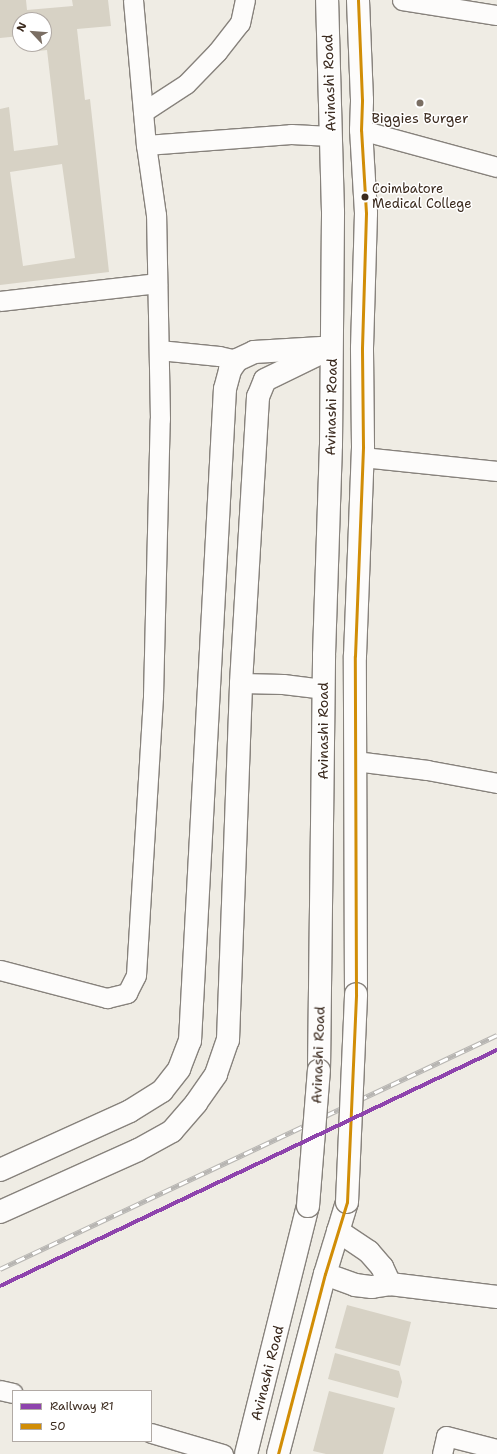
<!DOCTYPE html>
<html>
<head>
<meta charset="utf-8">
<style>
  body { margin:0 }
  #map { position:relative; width:497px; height:1454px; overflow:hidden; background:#efece4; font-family:"Shantell Sans",sans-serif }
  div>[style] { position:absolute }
  .building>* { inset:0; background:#d7d2c5 }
  .roads { filter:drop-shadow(1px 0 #87827c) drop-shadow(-1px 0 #87827c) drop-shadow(0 1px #87827c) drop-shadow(0 -1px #87827c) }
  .street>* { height:19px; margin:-9.5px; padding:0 9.5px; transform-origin:9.5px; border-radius:9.5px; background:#fdfcfb }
  .secondary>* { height:22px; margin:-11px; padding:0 11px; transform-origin:11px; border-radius:11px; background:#fdfcfb }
  .primary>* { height:22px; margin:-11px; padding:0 11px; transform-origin:11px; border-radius:11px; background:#fdfcfb }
  .rail>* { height:4.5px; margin-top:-2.25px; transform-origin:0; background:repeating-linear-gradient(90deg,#fff 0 9px,#b7b5b2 0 18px); box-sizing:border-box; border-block:1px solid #b7b5b2 }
  .bridges { filter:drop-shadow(1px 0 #87827c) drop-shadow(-1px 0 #87827c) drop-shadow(0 1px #87827c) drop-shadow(0 -1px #87827c) }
  .primary-bridge>* { height:22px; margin:-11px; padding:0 11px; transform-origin:11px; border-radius:11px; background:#fdfcfb }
  .bus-1>* { height:3px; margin:-1.5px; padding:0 1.5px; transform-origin:1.5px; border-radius:1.5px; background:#d18d06 }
  .rail-1>* { height:4px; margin:-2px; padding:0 2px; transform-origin:2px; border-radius:2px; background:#8e44ad }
  .dots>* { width:11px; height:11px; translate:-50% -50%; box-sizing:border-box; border:2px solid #fff; border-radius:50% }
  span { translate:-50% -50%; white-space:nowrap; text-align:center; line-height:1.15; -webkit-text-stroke:3px #fff; paint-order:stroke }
  .bus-label { font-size:13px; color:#3b2a1e }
  .left { translate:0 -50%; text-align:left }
  .street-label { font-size:14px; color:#3b2a1e }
  .poi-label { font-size:14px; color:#3b2a1e }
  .legend { position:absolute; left:12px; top:1390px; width:140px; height:52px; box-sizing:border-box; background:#fff; border:1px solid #b1aaa5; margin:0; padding:5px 7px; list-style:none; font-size:12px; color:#3b2a1e }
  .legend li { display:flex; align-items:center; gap:8px; height:20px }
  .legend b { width:20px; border:1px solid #b1aaa5 }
  .north { position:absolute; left:12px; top:12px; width:40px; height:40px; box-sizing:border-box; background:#fff; border:1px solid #b1aaa5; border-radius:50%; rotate:296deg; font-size:11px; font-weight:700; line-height:16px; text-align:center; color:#3b2a1e }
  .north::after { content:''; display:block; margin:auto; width:14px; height:18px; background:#7a6e63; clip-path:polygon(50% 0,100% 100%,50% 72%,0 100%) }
</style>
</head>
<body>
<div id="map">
  <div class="building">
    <i style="clip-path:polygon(evenodd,0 0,26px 0,27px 10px,73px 6px,72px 0,108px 0,111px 26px,77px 29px,85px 100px,90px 99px,109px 272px,0 285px,0 109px,9px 107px,14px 151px,58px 145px,47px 50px,38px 51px,37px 44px,44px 44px,44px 20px,20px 20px,20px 36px,0 38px,0 0,62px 164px,75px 258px,23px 266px,10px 172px,62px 164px)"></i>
    <i style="clip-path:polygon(347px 1305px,411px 1322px,400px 1366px,335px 1348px)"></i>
    <i style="clip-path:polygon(335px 1353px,399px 1371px,402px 1382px,398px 1398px,328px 1379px)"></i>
    <i style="clip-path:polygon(329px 1391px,395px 1408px,383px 1454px,326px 1454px,313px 1451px)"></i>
  </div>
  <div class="roads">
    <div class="street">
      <i style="left:133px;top:0;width:146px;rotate:84.9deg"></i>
      <i style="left:146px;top:145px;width:145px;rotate:-4.3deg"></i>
      <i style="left:291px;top:134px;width:40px;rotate:2.9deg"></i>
      <i style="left:402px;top:0;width:96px;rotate:9deg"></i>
      <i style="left:143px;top:112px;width:51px;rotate:-33.1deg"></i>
      <i style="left:186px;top:84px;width:45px;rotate:-45.9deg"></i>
      <i style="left:217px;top:52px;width:37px;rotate:-52deg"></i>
      <i style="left:240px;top:23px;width:24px;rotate:-78deg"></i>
      <i style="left:361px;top:130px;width:141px;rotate:15.2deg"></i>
      <i style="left:0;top:301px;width:158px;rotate:-6.5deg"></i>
      <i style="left:159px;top:350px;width:60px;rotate:5.7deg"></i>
      <i style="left:219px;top:356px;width:18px;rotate:13deg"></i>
      <i style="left:362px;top:457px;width:136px;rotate:5.9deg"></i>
      <i style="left:241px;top:683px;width:42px;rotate:1.4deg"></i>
      <i style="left:283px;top:684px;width:40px;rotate:7.1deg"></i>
      <i style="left:355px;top:761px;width:73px;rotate:7.1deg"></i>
      <i style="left:427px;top:770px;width:71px;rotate:10.5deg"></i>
      <i style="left:0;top:970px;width:111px;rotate:14.7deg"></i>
      <i style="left:107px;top:998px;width:21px;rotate:-14deg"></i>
      <i style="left:127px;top:993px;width:20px;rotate:-63deg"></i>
      <i style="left:136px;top:975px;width:280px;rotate:-86.5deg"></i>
      <i style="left:153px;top:696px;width:277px;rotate:-88.6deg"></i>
      <i style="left:160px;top:419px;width:204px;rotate:-91.1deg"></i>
      <i style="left:156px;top:215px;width:71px;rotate:-98.1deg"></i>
      <i style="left:0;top:1390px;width:13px;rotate:13deg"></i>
      <i style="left:151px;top:1433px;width:75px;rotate:16.3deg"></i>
      <i style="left:442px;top:1454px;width:18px;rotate:-77deg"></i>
      <i style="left:446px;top:1436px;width:53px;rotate:14.3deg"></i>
    </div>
    <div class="secondary">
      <i style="left:0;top:1170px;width:143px;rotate:-24.4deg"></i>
      <i style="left:130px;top:1111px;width:38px;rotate:-32deg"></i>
      <i style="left:162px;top:1091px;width:28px;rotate:-52deg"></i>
      <i style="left:179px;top:1069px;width:30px;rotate:-69deg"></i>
      <i style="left:190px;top:1041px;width:653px;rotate:-86.93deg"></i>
      <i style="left:225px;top:389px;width:20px;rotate:-75deg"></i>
      <i style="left:230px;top:370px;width:12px;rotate:-55deg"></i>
      <i style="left:237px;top:360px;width:19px;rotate:-25deg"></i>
      <i style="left:254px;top:352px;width:67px;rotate:-3.4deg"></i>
      <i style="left:0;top:1212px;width:151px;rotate:-24.2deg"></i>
      <i style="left:138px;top:1150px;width:39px;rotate:-29deg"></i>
      <i style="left:172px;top:1131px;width:37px;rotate:-49deg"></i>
      <i style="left:196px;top:1103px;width:35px;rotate:-55deg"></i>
      <i style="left:216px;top:1074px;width:36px;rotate:-71deg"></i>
      <i style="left:228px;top:1040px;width:357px;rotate:-87.9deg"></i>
      <i style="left:241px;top:683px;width:287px;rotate:-86.6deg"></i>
      <i style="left:258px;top:397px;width:18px;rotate:-68deg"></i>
      <i style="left:265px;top:380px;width:73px;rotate:-25.9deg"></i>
      <i style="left:338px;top:1231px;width:37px;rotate:34deg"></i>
      <i style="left:369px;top:1252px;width:20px;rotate:49deg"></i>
      <i style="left:382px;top:1267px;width:19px;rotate:65deg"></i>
      <i style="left:325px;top:1274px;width:32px;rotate:20deg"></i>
      <i style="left:355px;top:1285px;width:17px;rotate:7deg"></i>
      <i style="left:372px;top:1287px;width:18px;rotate:-9deg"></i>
      <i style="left:390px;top:1284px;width:108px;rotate:6.9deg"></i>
    </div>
    <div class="primary">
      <i style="left:356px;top:994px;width:338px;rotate:-90.2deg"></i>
      <i style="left:355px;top:656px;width:210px;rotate:-87.8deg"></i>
      <i style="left:363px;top:446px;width:98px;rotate:-90.6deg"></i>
      <i style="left:362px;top:348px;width:135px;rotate:-88.3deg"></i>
      <i style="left:366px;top:213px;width:83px;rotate:-93.4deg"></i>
      <i style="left:361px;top:130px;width:30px;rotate:-88deg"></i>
      <i style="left:362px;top:100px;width:100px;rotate:-92.3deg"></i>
      <i style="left:319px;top:1070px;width:415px;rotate:-89.3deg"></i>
      <i style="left:324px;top:655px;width:210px;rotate:-88.1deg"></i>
      <i style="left:331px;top:445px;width:233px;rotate:-89.5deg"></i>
      <i style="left:333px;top:212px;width:212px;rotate:-91.6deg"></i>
      <i style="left:246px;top:1454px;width:256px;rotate:-76deg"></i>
      <i style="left:278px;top:1454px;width:186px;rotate:-75.4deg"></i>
      <i style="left:325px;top:1274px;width:75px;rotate:-73deg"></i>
    </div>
  </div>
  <div class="rail">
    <i style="left:0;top:1269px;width:549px;rotate:-25.21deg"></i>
  </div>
  <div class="bridges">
    <div class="primary-bridge">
      <i style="left:347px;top:1202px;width:208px;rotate:-87.5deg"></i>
      <i style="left:308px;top:1206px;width:136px;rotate:-85.4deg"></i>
    </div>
  </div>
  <div class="bus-1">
    <i style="left:278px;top:1454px;width:186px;rotate:-75.4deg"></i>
    <i style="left:325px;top:1274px;width:75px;rotate:-73deg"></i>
    <i style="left:347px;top:1202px;width:208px;rotate:-87.5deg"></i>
    <i style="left:356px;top:994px;width:338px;rotate:-90.2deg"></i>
    <i style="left:355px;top:656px;width:210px;rotate:-87.8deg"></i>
    <i style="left:363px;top:446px;width:98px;rotate:-90.6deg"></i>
    <i style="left:362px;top:348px;width:135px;rotate:-88.3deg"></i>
    <i style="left:366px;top:213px;width:83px;rotate:-93.4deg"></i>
    <i style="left:361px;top:130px;width:30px;rotate:-88deg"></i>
    <i style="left:362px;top:100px;width:100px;rotate:-92.3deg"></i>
  </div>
  <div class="rail-1">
    <i style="left:0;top:1286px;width:550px;rotate:-25.4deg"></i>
  </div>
  <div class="dots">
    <i style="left:420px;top:103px;background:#7a6e63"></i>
    <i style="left:365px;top:197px;background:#3b2a1e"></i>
  </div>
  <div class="bus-label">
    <span class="left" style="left:372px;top:197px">Coimbatore<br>Medical College</span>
  </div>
  <div class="street-label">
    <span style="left:329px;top:83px;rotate:-92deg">Avinashi Road</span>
    <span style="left:331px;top:407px;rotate:-89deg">Avinashi Road</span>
    <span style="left:323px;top:731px;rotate:-90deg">Avinashi Road</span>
    <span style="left:318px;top:1055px;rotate:-88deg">Avinashi Road</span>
    <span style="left:267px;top:1373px;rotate:-76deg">Avinashi Road</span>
  </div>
  <div class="poi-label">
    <span style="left:420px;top:118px">Biggies Burger</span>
  </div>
  <ul class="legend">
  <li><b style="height:5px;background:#8e44ad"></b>Railway R1</li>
  <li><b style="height:5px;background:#d18d06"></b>50</li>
  </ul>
  <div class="north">N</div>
</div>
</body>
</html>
